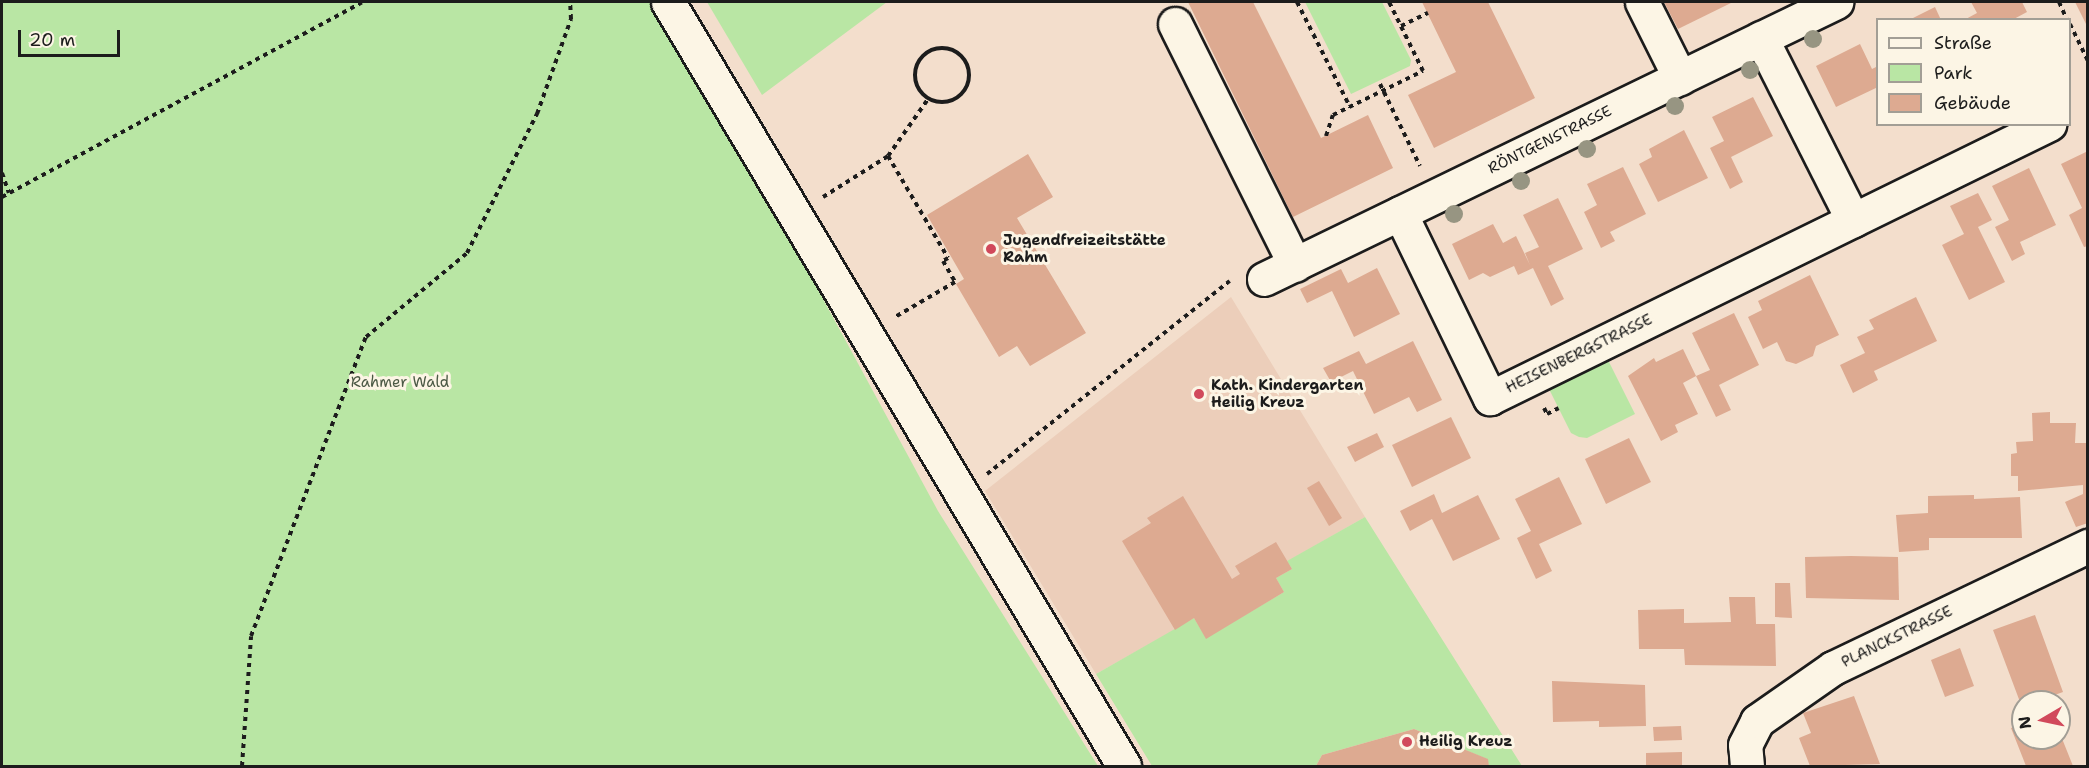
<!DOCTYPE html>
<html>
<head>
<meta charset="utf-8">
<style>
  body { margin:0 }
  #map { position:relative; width:2089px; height:768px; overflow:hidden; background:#f3decc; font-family:"Shantell Sans",sans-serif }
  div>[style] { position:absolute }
  .built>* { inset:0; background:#ecceba }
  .green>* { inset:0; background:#b9e6a4 }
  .building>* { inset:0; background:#ddaa91 }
  .path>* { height:4px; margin-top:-2px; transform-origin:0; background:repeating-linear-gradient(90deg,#1c1c1c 0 4.5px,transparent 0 9px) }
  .path>.ring { margin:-2px; padding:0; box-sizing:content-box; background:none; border:4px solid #1c1c1c; border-radius:50% }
  .roads { filter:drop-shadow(2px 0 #1c1c1c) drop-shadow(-2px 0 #1c1c1c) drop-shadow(0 2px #1c1c1c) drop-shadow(0 -2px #1c1c1c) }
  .minor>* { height:33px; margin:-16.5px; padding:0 16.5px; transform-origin:16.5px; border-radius:16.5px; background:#fcf5e5 }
  .trees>* { width:18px; height:18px; margin:-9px; border-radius:50%; background:#979582 }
  .dots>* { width:16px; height:16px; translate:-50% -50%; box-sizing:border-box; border:3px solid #fcf5e5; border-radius:50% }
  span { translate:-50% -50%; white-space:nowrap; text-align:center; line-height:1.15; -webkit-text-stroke:6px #fcf5e5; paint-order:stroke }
  .street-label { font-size:15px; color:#1c1c1c }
  .poi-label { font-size:15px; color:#1c1c1c; font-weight:700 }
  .left { translate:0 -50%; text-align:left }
  .park-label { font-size:15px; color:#4b5945 }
  .frame { position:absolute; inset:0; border:3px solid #1c1c1c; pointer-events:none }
  .legend { position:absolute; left:1876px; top:18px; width:195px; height:108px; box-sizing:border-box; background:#fcf5e5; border:2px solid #a29e95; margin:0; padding:8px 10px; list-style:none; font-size:18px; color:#1c1c1c }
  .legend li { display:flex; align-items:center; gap:12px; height:30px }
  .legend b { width:30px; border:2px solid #a29e95 }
  .north { position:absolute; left:2011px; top:690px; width:60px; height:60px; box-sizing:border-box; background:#fcf5e5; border:2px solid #a29e95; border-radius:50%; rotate:261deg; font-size:16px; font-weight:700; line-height:24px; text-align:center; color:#1c1c1c }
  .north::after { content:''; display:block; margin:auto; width:21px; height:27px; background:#d1495b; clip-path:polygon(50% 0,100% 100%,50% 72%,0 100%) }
  .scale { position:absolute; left:18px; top:30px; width:102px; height:27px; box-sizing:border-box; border:3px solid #1c1c1c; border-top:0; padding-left:8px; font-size:18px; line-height:21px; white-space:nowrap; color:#1c1c1c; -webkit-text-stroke:4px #fcf5e5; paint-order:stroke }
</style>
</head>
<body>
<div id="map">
  <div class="built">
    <i style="clip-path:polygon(1231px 297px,1365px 517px,1288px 561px,1292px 569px,1284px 592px,1206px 639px,1194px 619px,1096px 674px,985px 491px)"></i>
  </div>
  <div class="green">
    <i style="clip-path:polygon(2px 2px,662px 2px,938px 511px,1098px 766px,2px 766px)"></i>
    <i style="clip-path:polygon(707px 2px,887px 2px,762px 95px)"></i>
    <i style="clip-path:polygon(1305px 2px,1382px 2px,1411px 60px,1410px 66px,1351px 94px)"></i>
    <i style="clip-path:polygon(1607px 358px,1635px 414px,1587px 438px,1579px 437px,1571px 433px,1548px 387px)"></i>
    <i style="clip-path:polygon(1365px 517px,1522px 766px,1489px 766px,1487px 759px,1414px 729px,1322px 755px,1316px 766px,1152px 766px,1096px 674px,1194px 618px,1206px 638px,1284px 592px,1276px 578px,1292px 569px,1287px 561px)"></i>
  </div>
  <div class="building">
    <i style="clip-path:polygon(1188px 2px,1253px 2px,1321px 138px,1368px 115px,1393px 168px,1293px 217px)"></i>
    <i style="clip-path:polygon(1422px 2px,1488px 2px,1535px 98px,1434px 148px,1408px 95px,1456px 72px)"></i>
    <i style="clip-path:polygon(1664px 2px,1733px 2px,1678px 29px)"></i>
    <i style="clip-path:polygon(1971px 2px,2022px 2px,2027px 12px,2012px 20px,1964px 20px,1977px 13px)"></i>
    <i style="clip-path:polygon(2075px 2px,2088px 2px,2088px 28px)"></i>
    <i style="clip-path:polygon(1935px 7px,1941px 20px,1909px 20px)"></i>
    <i style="clip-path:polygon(1860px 44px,1872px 69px,1878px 66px,1878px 87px,1836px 107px,1816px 66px)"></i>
    <i style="clip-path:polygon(1753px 97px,1773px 136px,1731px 157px,1743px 182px,1730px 189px,1710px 148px,1724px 141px,1712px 117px)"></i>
    <i style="clip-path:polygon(1684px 130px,1708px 178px,1658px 202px,1639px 164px,1652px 157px,1649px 149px)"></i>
    <i style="clip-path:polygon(2088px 151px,2088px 246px,2084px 247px,2069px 215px,2082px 208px,2061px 164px)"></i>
    <i style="clip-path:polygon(1028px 154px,1053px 197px,1017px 218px,1086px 333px,1030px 366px,1017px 346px,999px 357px,956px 284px,964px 279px,927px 215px)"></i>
    <i style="clip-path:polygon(1623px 167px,1646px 214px,1610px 232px,1615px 241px,1601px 248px,1584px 212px,1597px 205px,1587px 184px)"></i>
    <i style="clip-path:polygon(2029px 168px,2056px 225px,2020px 242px,2025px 254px,2012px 261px,1995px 227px,2009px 220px,1992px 186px)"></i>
    <i style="clip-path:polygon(1978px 193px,1992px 220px,1978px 227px,2005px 282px,1969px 300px,1942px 245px,1964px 234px,1950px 206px)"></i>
    <i style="clip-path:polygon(1558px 198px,1583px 249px,1548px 266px,1564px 299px,1551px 306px,1533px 268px,1518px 275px,1514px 266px,1490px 277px,1483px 273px,1469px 280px,1452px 244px,1493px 224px,1503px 243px,1516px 236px,1530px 265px,1525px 253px,1539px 247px,1523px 215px)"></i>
    <i style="clip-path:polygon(1377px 268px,1400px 314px,1354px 337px,1332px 291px,1307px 303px,1300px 289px,1341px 269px,1348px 283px)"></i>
    <i style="clip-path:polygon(1810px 275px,1839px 335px,1816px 346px,1813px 356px,1796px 364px,1786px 361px,1777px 342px,1763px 349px,1748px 317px,1762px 310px,1758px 301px)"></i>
    <i style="clip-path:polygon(1916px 297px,1937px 341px,1874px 371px,1878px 380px,1853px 393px,1840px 365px,1865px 353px,1857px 337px,1874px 329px,1869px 320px)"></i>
    <i style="clip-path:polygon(1734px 313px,1759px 365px,1719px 385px,1731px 410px,1716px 417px,1696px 376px,1683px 383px,1698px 414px,1675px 425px,1678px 432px,1661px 441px,1628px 376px,1654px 358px,1656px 362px,1683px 349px,1696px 376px,1710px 370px,1692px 333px)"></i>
    <i style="clip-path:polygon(1413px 341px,1442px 400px,1417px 412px,1409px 397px,1374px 414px,1353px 371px,1331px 382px,1323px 368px,1359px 351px,1366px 364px)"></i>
    <i style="clip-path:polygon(2050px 412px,2050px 423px,2076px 423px,2075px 443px,2088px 443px,2088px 523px,2076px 527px,2065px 502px,2083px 494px,2083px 485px,2018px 491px,2018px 476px,2011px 476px,2011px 454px,2017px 453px,2016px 442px,2033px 441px,2032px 413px)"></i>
    <i style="clip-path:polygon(1451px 417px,1471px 458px,1412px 487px,1392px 445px)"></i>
    <i style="clip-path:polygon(1377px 433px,1384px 447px,1355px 462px,1347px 447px)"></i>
    <i style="clip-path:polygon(1629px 438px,1651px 482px,1606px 504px,1585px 459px)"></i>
    <i style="clip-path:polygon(1559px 477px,1582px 524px,1539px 544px,1552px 571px,1536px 579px,1517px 538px,1531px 531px,1515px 499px)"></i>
    <i style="clip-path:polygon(1319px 481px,1342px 518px,1329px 526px,1307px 488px)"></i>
    <i style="clip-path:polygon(1434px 494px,1442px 513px,1478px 495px,1500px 539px,1453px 561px,1432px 519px,1410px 531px,1400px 511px)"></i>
    <i style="clip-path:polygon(1974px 495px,1974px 499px,2020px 497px,2022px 538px,1929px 538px,1929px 550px,1899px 552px,1896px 515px,1928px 513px,1928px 496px)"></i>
    <i style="clip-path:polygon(1183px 496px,1232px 579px,1240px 574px,1235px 566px,1276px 542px,1292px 569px,1276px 578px,1284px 592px,1206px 639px,1194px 618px,1175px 630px,1122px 541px,1151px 523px,1147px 518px)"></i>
    <i style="clip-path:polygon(1851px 556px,1898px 557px,1899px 600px,1806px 598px,1805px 557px)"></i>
    <i style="clip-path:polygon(1775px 583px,1790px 583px,1792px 618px,1775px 617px)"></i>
    <i style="clip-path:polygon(1729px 597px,1755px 597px,1756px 624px,1775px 624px,1776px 666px,1685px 665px,1684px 649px,1639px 649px,1638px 610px,1684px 609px,1684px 623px,1731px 622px)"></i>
    <i style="clip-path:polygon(2035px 615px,2063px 692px,2035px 702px,2023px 702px,2023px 710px,1993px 630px)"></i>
    <i style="clip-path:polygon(1960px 648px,1974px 686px,1945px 697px,1931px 660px)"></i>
    <i style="clip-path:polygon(1552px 681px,1645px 685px,1646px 726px,1599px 727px,1599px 721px,1553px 722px)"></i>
    <i style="clip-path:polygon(1854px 696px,1880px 764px,1810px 766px,1799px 738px,1811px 733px,1803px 713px)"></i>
    <i style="clip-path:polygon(2023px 724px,2023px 738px,2059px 738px,2059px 731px,2073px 766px,2026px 766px,2011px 728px)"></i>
    <i style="clip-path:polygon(1681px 726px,1682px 740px,1654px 741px,1653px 727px)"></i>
    <i style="clip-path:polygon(1414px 729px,1488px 759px,1489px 766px,1316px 766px,1322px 755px)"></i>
    <i style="clip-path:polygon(1682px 752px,1682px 766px,1646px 766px,1646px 753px)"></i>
  </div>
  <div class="path">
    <i style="left:1297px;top:2px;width:118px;rotate:63.2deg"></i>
    <i style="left:2059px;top:2px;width:20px;rotate:66deg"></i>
    <i style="left:2070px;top:24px;width:41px;rotate:64.1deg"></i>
    <i style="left:1401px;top:26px;width:30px;rotate:-26deg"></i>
    <i class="ring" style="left:915px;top:48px;width:50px;height:50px"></i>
    <i style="left:1380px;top:84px;width:91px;rotate:64deg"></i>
    <i style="left:1326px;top:136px;width:22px;rotate:-72deg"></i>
    <i style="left:1333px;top:115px;width:100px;rotate:-26.1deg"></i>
    <i style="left:1423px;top:71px;width:77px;rotate:-116.2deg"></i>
    <i style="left:888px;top:156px;width:118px;rotate:59.5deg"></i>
    <i style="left:948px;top:258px;width:6px;rotate:149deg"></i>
    <i style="left:943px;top:261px;width:24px;rotate:60deg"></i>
    <i style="left:955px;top:282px;width:69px;rotate:149.7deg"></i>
    <i style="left:2px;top:173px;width:21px;rotate:71deg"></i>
    <i style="left:2px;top:197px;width:409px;rotate:-28.4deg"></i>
    <i style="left:823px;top:197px;width:77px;rotate:-32.2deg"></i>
    <i style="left:888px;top:156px;width:70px;rotate:-54.9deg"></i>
    <i style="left:1544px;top:408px;width:7px;rotate:63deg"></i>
    <i style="left:1547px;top:414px;width:13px;rotate:-27deg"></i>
    <i style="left:987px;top:474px;width:310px;rotate:-38.5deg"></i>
    <i style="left:242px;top:766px;width:130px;rotate:-86deg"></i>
    <i style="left:251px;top:636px;width:320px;rotate:-69deg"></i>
    <i style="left:366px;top:337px;width:131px;rotate:-39.7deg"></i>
    <i style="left:467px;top:253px;width:156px;rotate:-63.3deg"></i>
    <i style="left:537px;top:114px;width:101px;rotate:-70.3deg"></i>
    <i style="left:571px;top:19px;width:17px;rotate:-93deg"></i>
  </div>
  <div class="roads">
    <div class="minor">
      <i style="left:668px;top:2px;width:890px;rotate:59.17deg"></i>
      <i style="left:1642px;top:2px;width:85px;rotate:63.4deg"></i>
      <i style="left:1175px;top:24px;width:269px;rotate:63.5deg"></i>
      <i style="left:1761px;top:38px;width:204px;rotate:63.2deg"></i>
      <i style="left:1400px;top:213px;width:206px;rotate:64.1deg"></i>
      <i style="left:1490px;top:398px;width:623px;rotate:-26.11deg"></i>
      <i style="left:1264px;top:279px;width:636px;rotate:-25.84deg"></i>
      <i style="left:1747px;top:766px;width:21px;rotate:-95deg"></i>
      <i style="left:1745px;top:745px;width:27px;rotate:-63deg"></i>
      <i style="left:1757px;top:721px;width:93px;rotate:-34.9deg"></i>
      <i style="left:1833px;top:668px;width:283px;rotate:-25.6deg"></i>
    </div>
  </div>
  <div class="trees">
    <i style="left:1813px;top:39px"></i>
    <i style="left:1750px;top:70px"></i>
    <i style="left:1675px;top:106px"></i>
    <i style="left:1587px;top:149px"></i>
    <i style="left:1521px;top:181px"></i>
    <i style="left:1454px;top:214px"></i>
  </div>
  <div class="dots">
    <i style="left:991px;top:249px;background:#d1495b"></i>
    <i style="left:1199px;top:394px;background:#d1495b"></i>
    <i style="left:1407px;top:742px;background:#d1495b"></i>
  </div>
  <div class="street-label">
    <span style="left:1550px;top:140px;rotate:-26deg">RÖNTGENSTRASSE</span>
    <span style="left:1579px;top:354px;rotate:-26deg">HEISENBERGSTRASSE</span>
    <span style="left:1897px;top:637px;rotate:-26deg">PLANCKSTRASSE</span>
  </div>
  <div class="poi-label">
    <span class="left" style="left:1003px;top:249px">Jugendfreizeitstätte<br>Rahm</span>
    <span class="left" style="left:1211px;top:394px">Kath. Kindergarten<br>Heilig Kreuz</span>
    <span class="left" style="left:1419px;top:742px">Heilig Kreuz</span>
  </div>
  <div class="park-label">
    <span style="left:400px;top:383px">Rahmer Wald</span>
  </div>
  <div class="frame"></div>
  <ul class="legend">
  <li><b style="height:8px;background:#fcf5e5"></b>Straße</li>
  <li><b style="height:16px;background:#b9e6a4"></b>Park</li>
  <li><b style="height:16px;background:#ddaa91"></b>Gebäude</li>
  </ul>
  <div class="north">N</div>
  <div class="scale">20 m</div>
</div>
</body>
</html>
